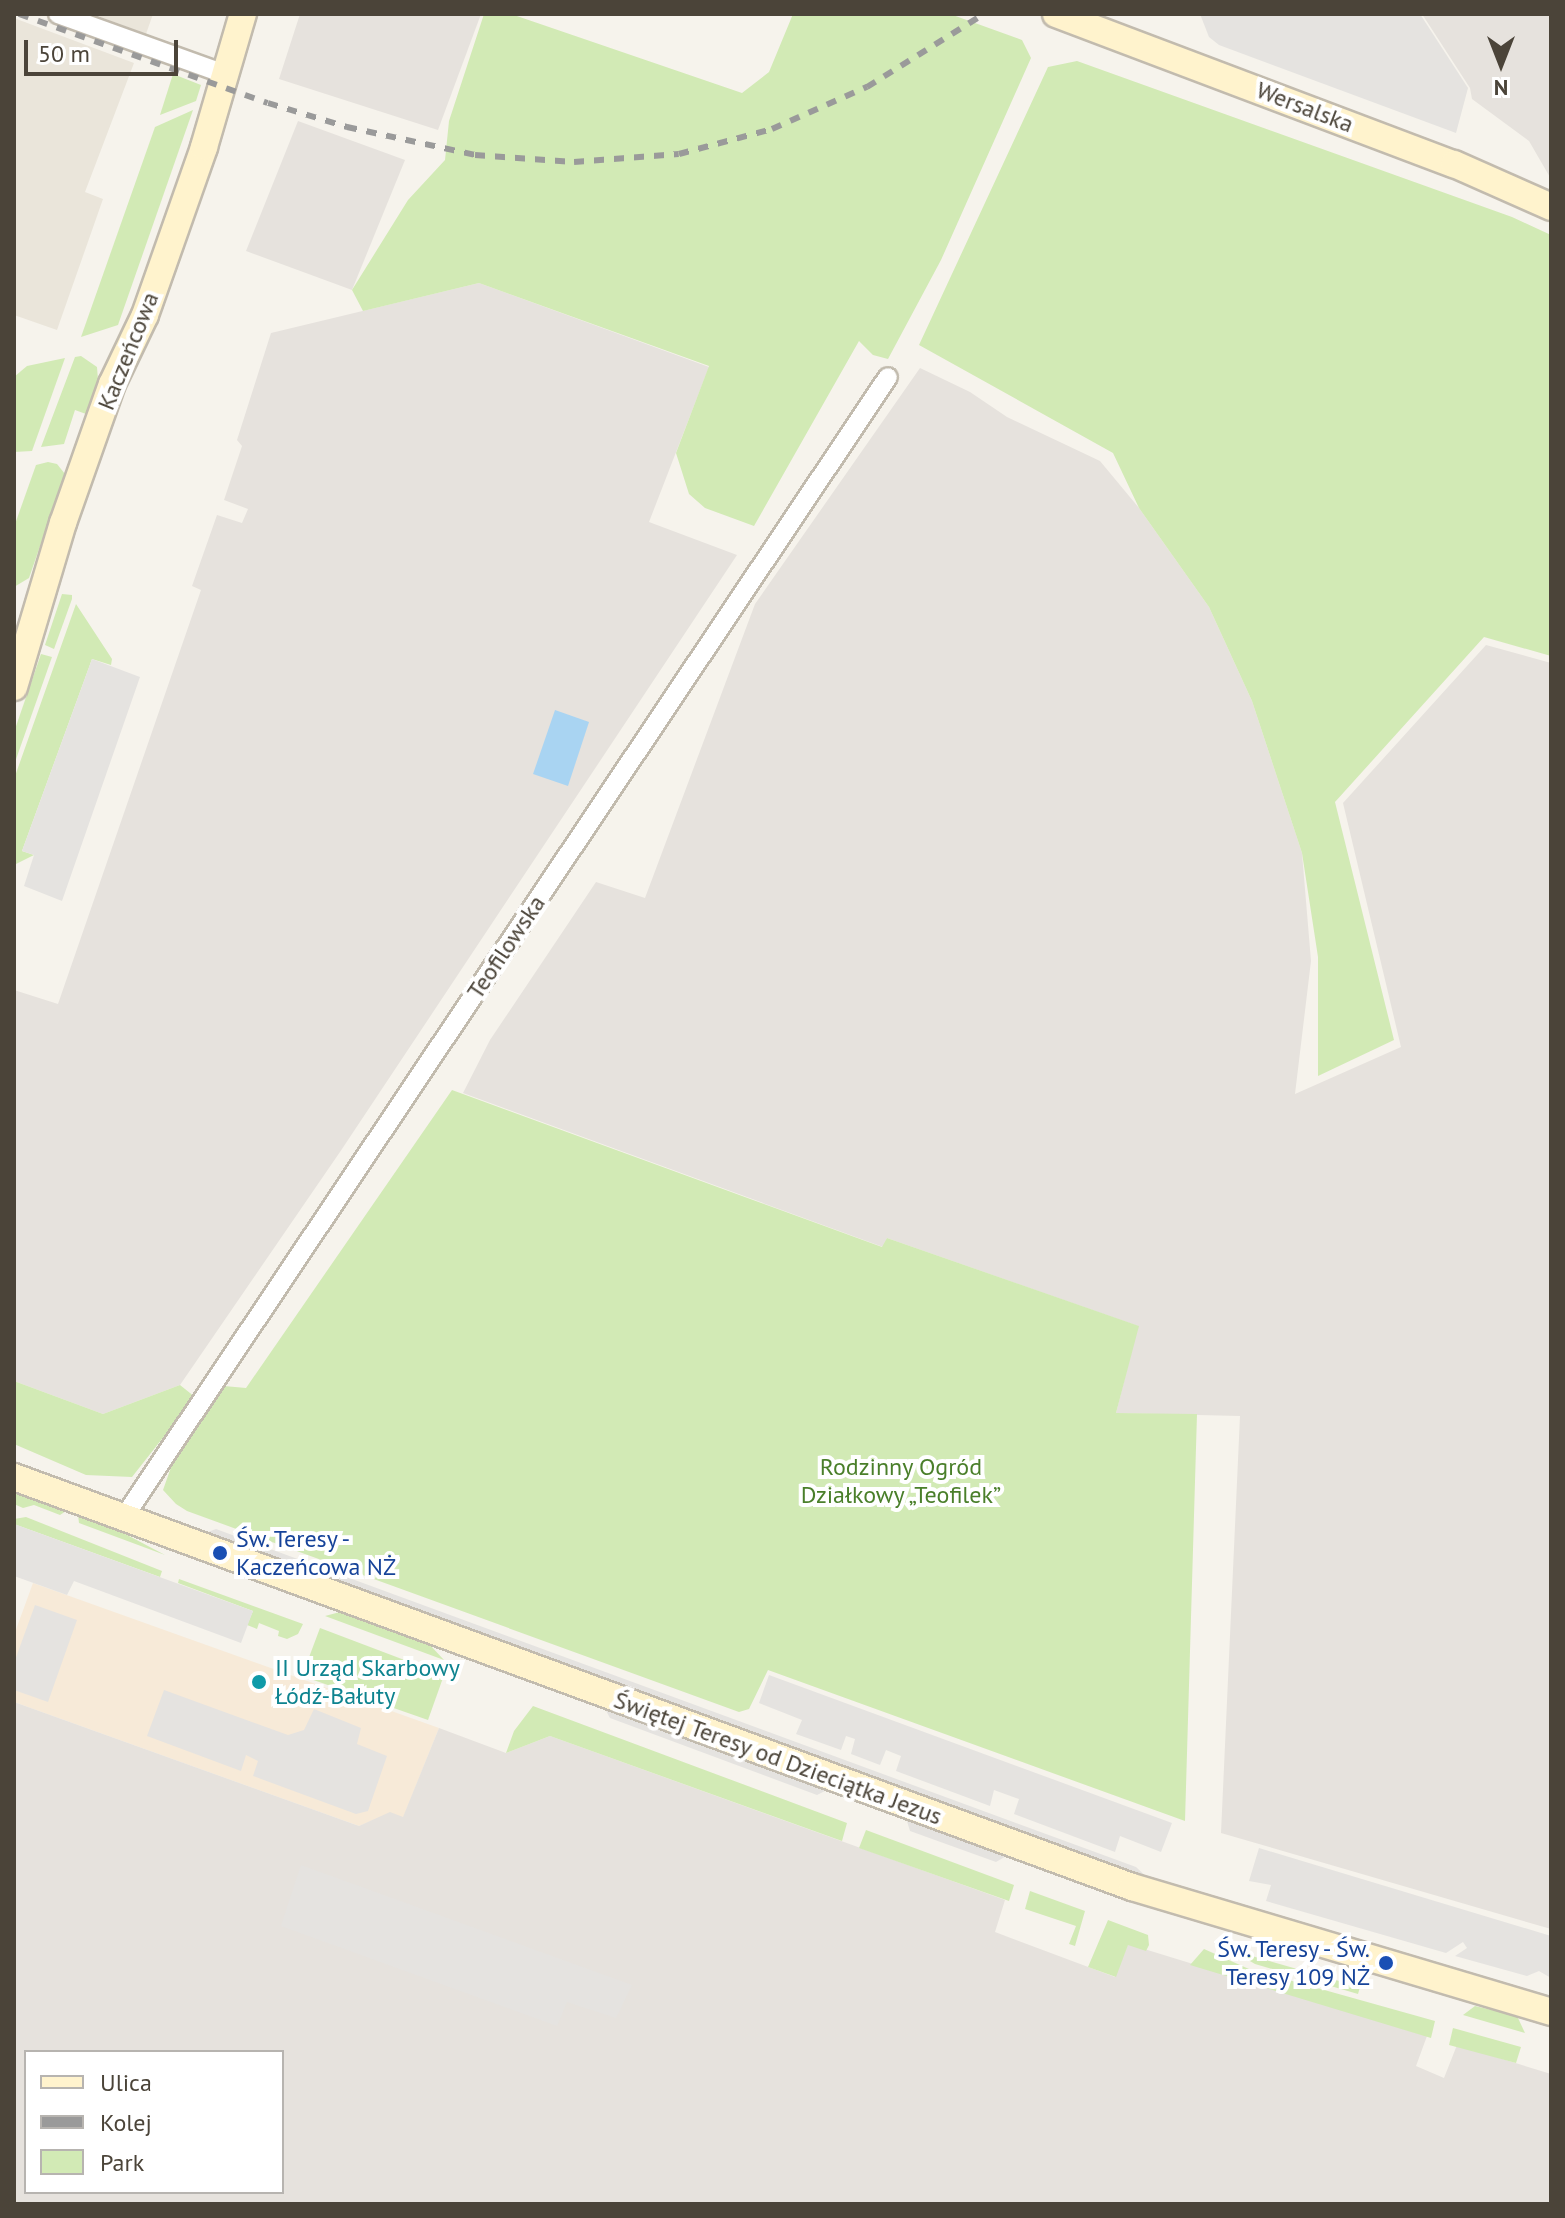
<!DOCTYPE html>
<html>
<head>
<meta charset="utf-8">
<style>
  body { margin:0 }
  #map { position:relative; width:1565px; height:2218px; overflow:hidden; background:#f6f3ec; font-family:"PT Sans",sans-serif }
  div>[style] { position:absolute }
  .residential>* { inset:0; background:#eae5da }
  .commercial>* { inset:0; background:#f7ead8 }
  .industrial>* { inset:0; background:#e6e2dd }
  .green>* { inset:0; background:#d2eab5 }
  .parking>* { inset:0; background:#e5e3e0 }
  .water>* { inset:0; background:#a9d4f2 }
  .roads { filter:drop-shadow(2px 0 #c2bbae) drop-shadow(-2px 0 #c2bbae) drop-shadow(0 2px #c2bbae) drop-shadow(0 -2px #c2bbae) }
  .street>* { height:18px; margin:-9px; padding:0 9px; transform-origin:9px; border-radius:9px; background:#fff }
  .secondary>* { height:26px; margin:-13px; padding:0 13px; transform-origin:13px; border-radius:13px; background:#fff3cd }
  .rail>* { height:6px; margin-top:-3px; transform-origin:0; background:repeating-linear-gradient(90deg,#9a9a9a 0 10px,transparent 0 20px) }
  .dots>* { width:22px; height:22px; translate:-50% -50%; box-sizing:border-box; border:4px solid #fff; border-radius:50% }
  span { translate:-50% -50%; white-space:nowrap; text-align:center; line-height:1.15; -webkit-text-stroke:8px #fff; paint-order:stroke }
  .street-label { font-size:24px; color:#4b4439 }
  .park-label { font-size:24px; color:#4a7f2a }
  .transit-label { font-size:24px; color:#164399 }
  .left { translate:0 -50%; text-align:left }
  .right { translate:-100% -50%; text-align:right }
  .culture-label { font-size:24px; color:#0d838f }
  .frame { position:absolute; inset:0; border:16px solid #4b4439; pointer-events:none }
  .legend { position:absolute; left:24px; top:2050px; width:260px; height:144px; box-sizing:border-box; background:#fff; border:2px solid #b7b4b0; margin:0; padding:10px 14px; list-style:none; font-size:24px; color:#4b4439 }
  .legend li { display:flex; align-items:center; gap:16px; height:40px }
  .legend b { width:40px; border:2px solid #b7b4b0 }
  .north { position:absolute; left:1461px; top:24px; width:80px; height:80px; -webkit-text-stroke:6px #fff; paint-order:stroke; rotate:180deg; font-size:22px; font-weight:700; line-height:32px; text-align:center; color:#4b4439 }
  .north::after { content:''; display:block; margin:auto; width:28px; height:36px; background:#4b4439; clip-path:polygon(50% 0,100% 100%,50% 72%,0 100%) }
  .scale { position:absolute; left:24px; top:40px; width:154px; height:36px; box-sizing:border-box; border:4px solid #4b4439; border-top:0; padding-left:10px; font-size:24px; line-height:28px; white-space:nowrap; color:#4b4439; -webkit-text-stroke:6px #fff; paint-order:stroke }
</style>
</head>
<body>
<div id="map">
  <div class="residential">
    <i style="clip-path:polygon(101px 14px,153px 14px,146px 34px,100px 17px)"></i>
    <i style="clip-path:polygon(14px 18px,134px 63px,85px 192px,103px 199px,57px 330px,14px 315px)"></i>
  </div>
  <div class="commercial">
    <i style="clip-path:polygon(33px 1583px,439px 1728px,403px 1818px,390px 1813px,359px 1826px,14px 1702px,14px 1635px)"></i>
  </div>
  <div class="industrial">
    <i style="clip-path:polygon(300px 14px,481px 14px,438px 130px,279px 79px)"></i>
    <i style="clip-path:polygon(1422px 14px,1551px 14px,1551px 179px,1529px 141px,1472px 99px,1470px 88px)"></i>
    <i style="clip-path:polygon(298px 121px,405px 160px,352px 290px,246px 251px)"></i>
    <i style="clip-path:polygon(479px 283px,709px 367px,649px 522px,737px 555px,342px 1149px,180px 1385px,103px 1414px,14px 1381px,14px 990px,58px 1004px,201px 590px,192px 586px,217px 515px,242px 523px,248px 509px,224px 500px,242px 446px,237px 440px,271px 333px)"></i>
    <i style="clip-path:polygon(920px 368px,970px 392px,1007px 417px,1100px 461px,1139px 508px,1209px 607px,1252px 701px,1302px 853px,1311px 961px,1295px 1094px,1401px 1047px,1343px 803px,1486px 645px,1551px 663px,1551px 1929px,1221px 1833px,1240px 1416px,1116px 1413px,1138px 1326px,887px 1238px,883px 1247px,463px 1093px,490px 1040px,596px 882px,645px 898px,755px 604px)"></i>
    <i style="clip-path:polygon(evenodd,14px 1702px,359px 1826px,390px 1812px,403px 1817px,439px 1728px,506px 1753px,550px 1736px,1005px 1900px,995px 1932px,1115px 1977px,1128px 1944px,1427px 2036px,1416px 2066px,1444px 2078px,1457px 2045px,1551px 2074px,1551px 2204px,14px 2204px,14px 1702px,26px 2052px,282px 2052px,282px 2192px,26px 2192px,26px 2052px)"></i>
  </div>
  <div class="green">
    <i style="clip-path:polygon(484px 14px,511px 14px,742px 93px,769px 72px,793px 14px,950px 14px,1022px 40px,1031px 58px,941px 260px,888px 359px,873px 355px,859px 341px,754px 526px,705px 508px,689px 494px,676px 453px,709px 366px,479px 283px,363px 311px,352px 290px,408px 200px,445px 160px,449px 121px)"></i>
    <i style="clip-path:polygon(1077px 61px,1512px 217px,1551px 235px,1551px 656px,1484px 637px,1335px 802px,1394px 1040px,1318px 1076px,1318px 957px,1302px 853px,1252px 701px,1209px 607px,1139px 508px,1113px 453px,919px 345px,1048px 67px)"></i>
    <i style="clip-path:polygon(173px 74px,201px 85px,196px 101px,160px 115px)"></i>
    <i style="clip-path:polygon(193px 110px,118px 325px,81px 337px,155px 127px)"></i>
    <i style="clip-path:polygon(81px 356px,97px 367px,98px 380px,86px 414px,75px 410px,64px 444px,41px 447px,75px 357px)"></i>
    <i style="clip-path:polygon(65px 358px,32px 451px,14px 452px,14px 377px,27px 366px)"></i>
    <i style="clip-path:polygon(48px 462px,57px 464px,65px 474px,29px 578px,14px 587px,14px 527px,36px 465px)"></i>
    <i style="clip-path:polygon(62px 594px,72px 595px,72px 599px,54px 649px,45px 645px)"></i>
    <i style="clip-path:polygon(76px 604px,112px 659px,111px 665px,92px 659px,22px 851px,34px 855px,14px 865px,14px 779px)"></i>
    <i style="clip-path:polygon(41px 654px,52px 657px,14px 765px,14px 732px)"></i>
    <i style="clip-path:polygon(452px 1090px,882px 1247px,887px 1238px,1139px 1326px,1116px 1413px,1197px 1414px,1185px 1821px,768px 1670px,749px 1709px,739px 1712px,187px 1511px,176px 1504px,163px 1490px,175px 1456px,224px 1386px,246px 1388px)"></i>
    <i style="clip-path:polygon(14px 1381px,103px 1414px,180px 1385px,195px 1397px,132px 1477px,86px 1475px,14px 1444px)"></i>
    <i style="clip-path:polygon(14px 1491px,66px 1511px,60px 1515px,34px 1505px,23px 1508px,14px 1504px)"></i>
    <i style="clip-path:polygon(78px 1515px,112px 1527px,165px 1555px,79px 1523px)"></i>
    <i style="clip-path:polygon(26px 1517px,162px 1571px,160px 1577px,14px 1524px,14px 1519px)"></i>
    <i style="clip-path:polygon(179px 1579px,303px 1624px,298px 1634px,287px 1639px,278px 1636px,279px 1631px,259px 1623px,257px 1629px,247px 1625px,253px 1611px,178px 1583px)"></i>
    <i style="clip-path:polygon(340px 1612px,429px 1644px,444px 1660px,325px 1616px)"></i>
    <i style="clip-path:polygon(320px 1628px,444px 1675px,428px 1720px,302px 1676px)"></i>
    <i style="clip-path:polygon(533px 1706px,847px 1823px,842px 1841px,550px 1736px,506px 1753px,514px 1731px)"></i>
    <i style="clip-path:polygon(866px 1830px,1014px 1885px,1009px 1901px,859px 1848px)"></i>
    <i style="clip-path:polygon(1030px 1891px,1085px 1911px,1075px 1946px,1069px 1944px,1076px 1926px,1025px 1909px)"></i>
    <i style="clip-path:polygon(1108px 1920px,1148px 1935px,1149px 1945px,1146px 1951px,1128px 1945px,1116px 1977px,1088px 1967px)"></i>
    <i style="clip-path:polygon(1204px 1949px,1249px 1969px,1435px 2021px,1431px 2038px,1190px 1965px)"></i>
    <i style="clip-path:polygon(1231px 1950px,1360px 1987px,1358px 1994px,1255px 1964px)"></i>
    <i style="clip-path:polygon(1475px 2006px,1517px 2016px,1525px 2033px,1463px 2015px)"></i>
    <i style="clip-path:polygon(1453px 2028px,1521px 2047px,1516px 2063px,1449px 2045px)"></i>
  </div>
  <div class="parking">
    <i style="clip-path:polygon(1200px 14px,1420px 14px,1468px 88px,1456px 133px,1219px 45px,1209px 37px)"></i>
    <i style="clip-path:polygon(92px 659px,140px 677px,62px 901px,24px 886px,34px 855px,22px 851px)"></i>
    <i style="clip-path:polygon(14px 1524px,253px 1611px,241px 1643px,74px 1581px,67px 1595px,14px 1576px)"></i>
    <i style="clip-path:polygon(216px 1529px,1136px 1867px,1152px 1882px,203px 1534px)"></i>
    <i style="clip-path:polygon(35px 1605px,77px 1620px,48px 1702px,14px 1690px,14px 1663px)"></i>
    <i style="clip-path:polygon(769px 1675px,1172px 1823px,1161px 1852px,1120px 1836px,1115px 1852px,1014px 1814px,1019px 1799px,994px 1790px,990px 1806px,896px 1771px,901px 1756px,886px 1750px,880px 1765px,851px 1754px,855px 1739px,846px 1736px,841px 1750px,796px 1734px,802px 1720px,759px 1703px)"></i>
    <i style="clip-path:polygon(164px 1690px,288px 1735px,304px 1730px,314px 1709px,361px 1728px,357px 1744px,387px 1756px,368px 1811px,356px 1814px,253px 1776px,258px 1761px,246px 1755px,241px 1771px,147px 1736px)"></i>
    <i style="clip-path:polygon(604px 1707px,829px 1789px,817px 1795px,610px 1718px)"></i>
    <i style="clip-path:polygon(906px 1818px,1008px 1855px,996px 1862px,910px 1831px)"></i>
    <i style="clip-path:polygon(1259px 1848px,1551px 1936px,1551px 1978px,1539px 1971px,1527px 1976px,1455px 1956px,1467px 1948px,1463px 1942px,1446px 1953px,1266px 1901px,1271px 1885px,1249px 1881px)"></i>
    <i style="clip-path:polygon(301px 1865px,632px 1985px,616px 2018px,567px 2002px,557px 2026px,281px 1926px)"></i>
  </div>
  <div class="water">
    <i style="clip-path:polygon(555px 710px,589px 722px,568px 786px,533px 774px)"></i>
  </div>
  <div class="roads">
    <div class="street">
      <i style="left:58px;top:14px;width:177px;rotate:19.8deg"></i>
      <i style="left:124px;top:1517px;width:1372px;rotate:-56.17deg"></i>
    </div>
    <div class="secondary">
      <i style="left:1056px;top:14px;width:425px;rotate:20.7deg"></i>
      <i style="left:1454px;top:164px;width:106px;rotate:23.9deg"></i>
      <i style="left:14px;top:687px;width:171px;rotate:-73.4deg"></i>
      <i style="left:63px;top:523px;width:147px;rotate:-70.6deg"></i>
      <i style="left:112px;top:384px;width:76px;rotate:-64.4deg"></i>
      <i style="left:145px;top:315px;width:178px;rotate:-70.6deg"></i>
      <i style="left:204px;top:147px;width:139px;rotate:-73.7deg"></i>
      <i style="left:14px;top:1477px;width:1191px;rotate:20.14deg"></i>
      <i style="left:1132px;top:1887px;width:437px;rotate:16.6deg"></i>
    </div>
  </div>
  <div class="rail">
    <i style="left:19px;top:14px;width:264px;rotate:19.7deg"></i>
    <i style="left:268px;top:103px;width:83px;rotate:16.9deg"></i>
    <i style="left:347px;top:127px;width:131px;rotate:12.3deg"></i>
    <i style="left:475px;top:155px;width:99px;rotate:4deg"></i>
    <i style="left:574px;top:162px;width:105px;rotate:-4.4deg"></i>
    <i style="left:679px;top:154px;width:96px;rotate:-15deg"></i>
    <i style="left:772px;top:129px;width:104px;rotate:-23.9deg"></i>
    <i style="left:867px;top:87px;width:138px;rotate:-32deg"></i>
  </div>
  <div class="dots">
    <i style="left:220px;top:1553px;background:#1a4fb4"></i>
    <i style="left:259px;top:1682px;background:#0f9aa8"></i>
    <i style="left:1386px;top:1963px;background:#1a4fb4"></i>
  </div>
  <div class="street-label">
    <span style="left:1305px;top:107px;rotate:21deg">Wersalska</span>
    <span style="left:128px;top:351px;rotate:-68deg">Kaczeńcowa</span>
    <span style="left:506px;top:947px;rotate:-56deg">Teofilowska</span>
    <span style="left:778px;top:1758px;rotate:20deg">Świętej Teresy od Dzieciątka Jezus</span>
  </div>
  <div class="park-label">
    <span style="left:901px;top:1481px">Rodzinny Ogród<br>Działkowy „Teofilek”</span>
  </div>
  <div class="transit-label">
    <span class="left" style="left:236px;top:1553px">Św. Teresy -<br>Kaczeńcowa NŻ</span>
    <span class="right" style="left:1370px;top:1963px">Św. Teresy - Św.<br>Teresy 109 NŻ</span>
  </div>
  <div class="culture-label">
    <span class="left" style="left:275px;top:1682px">II Urząd Skarbowy<br>Łódź-Bałuty</span>
  </div>
  <div class="frame"></div>
  <ul class="legend">
  <li><b style="height:10px;background:#fff3cd"></b>Ulica</li>
  <li><b style="height:10px;background:#9a9a9a"></b>Kolej</li>
  <li><b style="height:22px;background:#d2eab5"></b>Park</li>
  </ul>
  <div class="north">N</div>
  <div class="scale">50 m</div>
</div>
</body>
</html>
